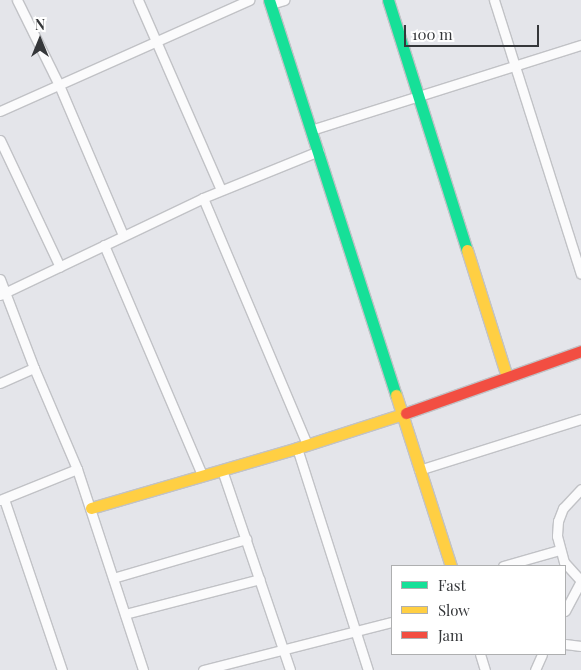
<!DOCTYPE html>
<html>
<head>
<meta charset="utf-8">
<style>
  body { margin:0 }
  #map { position:relative; width:581px; height:670px; overflow:hidden; background:#e4e5ea; font-family:"Playfair Display",serif }
  div>[style] { position:absolute }
  .roads { filter:drop-shadow(1px 0 #c1c2c6) drop-shadow(-1px 0 #c1c2c6) drop-shadow(0 1px #c1c2c6) drop-shadow(0 -1px #c1c2c6) }
  .street>* { height:9px; margin:-4.5px; padding:0 4.5px; transform-origin:4.5px; border-radius:4.5px; background:#fbfbfc }
  .fast>* { height:11px; margin:-5.5px; padding:0 5.5px; transform-origin:5.5px; border-radius:5.5px; background:#16e098 }
  .slow>* { height:11px; margin:-5.5px; padding:0 5.5px; transform-origin:5.5px; border-radius:5.5px; background:#ffcf43 }
  .jam>* { height:11px; margin:-5.5px; padding:0 5.5px; transform-origin:5.5px; border-radius:5.5px; background:#f24e42 }
  span { translate:-50% -50%; white-space:nowrap; text-align:center; line-height:1.15; -webkit-text-stroke:4px #fff; paint-order:stroke }
  .legend { position:absolute; left:391px; top:565px; width:175px; height:90px; box-sizing:border-box; background:#fff; border:1px solid #aeafb0; margin:0; padding:6px 9px; list-style:none; font-size:15px; color:#35373a }
  .legend li { display:flex; align-items:center; gap:10px; height:25px }
  .legend b { width:25px; border:1px solid #aeafb0 }
  .north { position:absolute; left:15px; top:15px; width:50px; height:50px; -webkit-text-stroke:4px #fff; paint-order:stroke; rotate:0deg; font-size:14px; font-weight:700; line-height:20px; text-align:center; color:#35373a }
  .north::after { content:''; display:block; margin:auto; width:18px; height:22px; background:#35373a; clip-path:polygon(50% 0,100% 100%,50% 72%,0 100%) }
  .scale { position:absolute; left:404px; top:25px; width:135px; height:22px; box-sizing:border-box; border:2px solid #35373a; border-top:0; padding-left:6px; font-size:15px; line-height:18px; white-space:nowrap; color:#35373a; -webkit-text-stroke:4px #fff; paint-order:stroke }
</style>
</head>
<body>
<div id="map">
  <div class="roads">
    <div class="street">
      <i style="left:17px;top:0;width:95px;rotate:63.7deg"></i>
      <i style="left:59px;top:85px;width:163px;rotate:66.9deg"></i>
      <i style="left:138px;top:0;width:207px;rotate:66.4deg"></i>
      <i style="left:494px;top:0;width:287px;rotate:72.4deg"></i>
      <i style="left:271px;top:4px;width:14px;rotate:-17deg"></i>
      <i style="left:0;top:111px;width:273px;rotate:-24deg"></i>
      <i style="left:311px;top:130px;width:283px;rotate:-17.5deg"></i>
      <i style="left:0;top:140px;width:140px;rotate:64.7deg"></i>
      <i style="left:203px;top:198px;width:267px;rotate:67.1deg"></i>
      <i style="left:104px;top:245px;width:250px;rotate:66.9deg"></i>
      <i style="left:0;top:279px;width:95px;rotate:69.1deg"></i>
      <i style="left:34px;top:368px;width:110px;rotate:66.9deg"></i>
      <i style="left:77px;top:469px;width:83px;rotate:158.1deg"></i>
      <i style="left:0;top:295px;width:225px;rotate:-25.5deg"></i>
      <i style="left:203px;top:198px;width:125px;rotate:-22.1deg"></i>
      <i style="left:0;top:383px;width:37px;rotate:-24deg"></i>
      <i style="left:297px;top:448px;width:233px;rotate:72.3deg"></i>
      <i style="left:77px;top:469px;width:212px;rotate:71.8deg"></i>
      <i style="left:222px;top:470px;width:211px;rotate:71.2deg"></i>
      <i style="left:419px;top:470px;width:170px;rotate:-17.5deg"></i>
      <i style="left:581px;top:489px;width:26px;rotate:133deg"></i>
      <i style="left:563px;top:508px;width:14px;rotate:111deg"></i>
      <i style="left:558px;top:521px;width:15px;rotate:94deg"></i>
      <i style="left:557px;top:536px;width:27px;rotate:75deg"></i>
      <i style="left:564px;top:562px;width:25px;rotate:48deg"></i>
      <i style="left:4px;top:499px;width:181px;rotate:71.3deg"></i>
      <i style="left:503px;top:566px;width:58px;rotate:-15.9deg"></i>
      <i style="left:113px;top:578px;width:139px;rotate:-16.3deg"></i>
      <i style="left:565px;top:611px;width:34px;rotate:-62deg"></i>
      <i style="left:125px;top:614px;width:139px;rotate:-14.5deg"></i>
      <i style="left:565px;top:644px;width:16px;rotate:7deg"></i>
      <i style="left:480px;top:654px;width:17px;rotate:73deg"></i>
      <i style="left:203px;top:670px;width:195px;rotate:-14.3deg"></i>
      <i style="left:535px;top:670px;width:17px;rotate:-66deg"></i>
    </div>
    <div class="fast">
      <i style="left:269px;top:0;width:415px;rotate:72.2deg"></i>
      <i style="left:388px;top:0;width:262px;rotate:72.5deg"></i>
    </div>
    <div class="slow">
      <i style="left:467px;top:250px;width:133px;rotate:72.5deg"></i>
      <i style="left:396px;top:395px;width:180px;rotate:72.2deg"></i>
      <i style="left:91px;top:508px;width:215px;rotate:-16.2deg"></i>
      <i style="left:297px;top:448px;width:114px;rotate:-17.8deg"></i>
    </div>
    <div class="jam">
      <i style="left:406px;top:413px;width:186px;rotate:-19.5deg"></i>
    </div>
  </div>
  <ul class="legend">
  <li><b style="height:6px;background:#16e098"></b>Fast</li>
  <li><b style="height:6px;background:#ffcf43"></b>Slow</li>
  <li><b style="height:6px;background:#f24e42"></b>Jam</li>
  </ul>
  <div class="north">N</div>
  <div class="scale">100 m</div>
</div>
</body>
</html>
